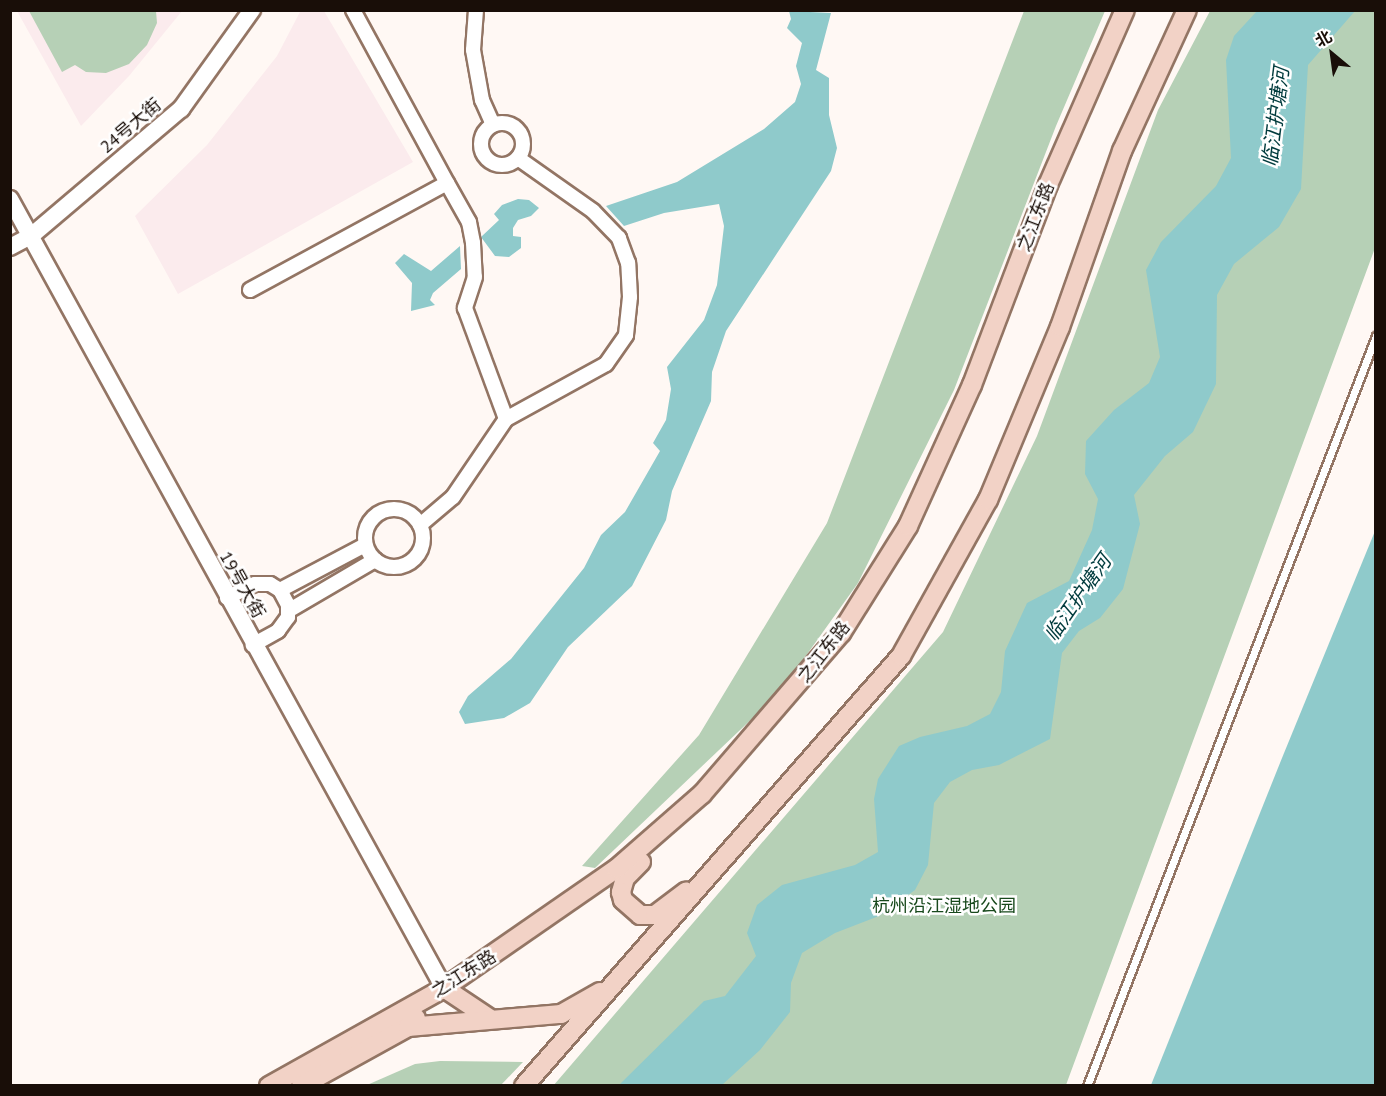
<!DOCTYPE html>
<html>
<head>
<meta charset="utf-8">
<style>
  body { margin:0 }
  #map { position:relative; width:1386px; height:1096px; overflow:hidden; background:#fff8f4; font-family:"PT Sans","Noto Sans SC",sans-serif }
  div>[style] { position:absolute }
  .education>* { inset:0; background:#fbebed }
  .green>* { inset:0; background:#b6d0b6 }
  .water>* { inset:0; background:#8fcacb }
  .roads { filter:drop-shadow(2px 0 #937564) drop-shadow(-2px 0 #937564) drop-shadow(0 2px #937564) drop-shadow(0 -2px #937564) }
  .service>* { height:7px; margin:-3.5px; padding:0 3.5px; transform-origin:3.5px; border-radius:3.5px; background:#fff }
  .minor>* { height:14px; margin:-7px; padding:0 7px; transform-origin:7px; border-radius:7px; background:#fff }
  .minor>.ring { margin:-7px; padding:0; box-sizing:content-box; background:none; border:14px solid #fff; border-radius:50% }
  .tertiary>* { height:16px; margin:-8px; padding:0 8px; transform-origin:8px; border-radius:8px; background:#fff }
  .secondary>* { height:18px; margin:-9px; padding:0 9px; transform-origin:9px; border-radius:9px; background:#f2d2c6 }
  span { translate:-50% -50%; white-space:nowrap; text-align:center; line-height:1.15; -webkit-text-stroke:5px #fff; paint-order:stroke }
  .street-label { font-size:18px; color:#190e08 }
  .park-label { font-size:18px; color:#18491c }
  .water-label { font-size:20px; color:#003b3d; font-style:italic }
  .frame { position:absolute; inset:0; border:12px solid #190e08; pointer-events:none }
  .north { position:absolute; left:1302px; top:24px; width:60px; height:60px; -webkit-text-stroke:4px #fff; paint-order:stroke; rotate:331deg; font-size:16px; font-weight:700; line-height:24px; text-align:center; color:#190e08 }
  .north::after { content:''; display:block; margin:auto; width:21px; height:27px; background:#190e08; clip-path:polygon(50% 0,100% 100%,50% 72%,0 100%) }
</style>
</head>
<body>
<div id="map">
  <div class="education">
    <i style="clip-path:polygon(301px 10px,324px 11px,413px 162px,178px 294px,135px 216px,207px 145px,277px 56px)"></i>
    <i style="clip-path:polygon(17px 11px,182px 11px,129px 76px,81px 126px)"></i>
  </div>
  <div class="green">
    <i style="clip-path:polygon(29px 11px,156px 11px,157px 23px,147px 45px,129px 64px,106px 73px,86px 72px,75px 65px,62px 72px)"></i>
    <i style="clip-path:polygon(1024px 11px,1105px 11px,1056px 126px,954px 390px,858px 583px,780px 692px,595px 868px,582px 866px,699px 735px,827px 523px)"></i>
    <i style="clip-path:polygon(1210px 11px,1375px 11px,1375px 248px,1066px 1085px,553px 1086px,943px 632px,1037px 436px,1158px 110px)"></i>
    <i style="clip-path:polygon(440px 1061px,523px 1062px,501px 1085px,367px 1085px,415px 1064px)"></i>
  </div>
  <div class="water">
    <i style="clip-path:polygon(789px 11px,831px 13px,816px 70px,829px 78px,829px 115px,837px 148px,831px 171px,726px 331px,712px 372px,711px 401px,672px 491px,666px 520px,632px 586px,568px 647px,530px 703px,504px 718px,465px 724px,459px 712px,468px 696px,511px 659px,584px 568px,601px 535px,625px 512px,660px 451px,653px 443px,666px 420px,671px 389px,667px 367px,704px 320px,717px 285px,724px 226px,719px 204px,664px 213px,624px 226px,606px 206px,677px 182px,764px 129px,795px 102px,801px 84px,796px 66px,802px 43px,787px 28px,791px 19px)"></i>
    <i style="clip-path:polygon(1257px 11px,1355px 11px,1308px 65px,1301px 189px,1279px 227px,1234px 264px,1217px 295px,1216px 384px,1193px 432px,1165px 456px,1134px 495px,1140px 524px,1123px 589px,1100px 618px,1079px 631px,1062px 653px,1050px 739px,999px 765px,972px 770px,950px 782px,934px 803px,928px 865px,915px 890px,879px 916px,835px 933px,802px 953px,791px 983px,790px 1012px,760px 1050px,722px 1085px,619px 1085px,704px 1001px,725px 996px,756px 956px,747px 933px,757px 905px,782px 885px,855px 865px,878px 852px,874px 799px,878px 779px,899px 746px,920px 737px,967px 726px,990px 714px,1001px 692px,1005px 651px,1027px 603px,1069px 581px,1092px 530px,1098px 499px,1085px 474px,1086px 441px,1114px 410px,1149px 383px,1160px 357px,1146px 270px,1161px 242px,1216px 186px,1231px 158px,1226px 60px,1234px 36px)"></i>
    <i style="clip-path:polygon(518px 199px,529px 200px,539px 208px,531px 216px,518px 220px,513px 228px,513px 236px,521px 237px,521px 248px,509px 257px,495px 256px,481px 237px,499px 220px,494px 214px,502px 205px)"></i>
    <i style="clip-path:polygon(460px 246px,461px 269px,433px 293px,430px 300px,435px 305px,411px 311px,412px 283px,395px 263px,404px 254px,431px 271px)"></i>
    <i style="clip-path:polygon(1375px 531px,1375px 1085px,1151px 1085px,1282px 758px)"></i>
  </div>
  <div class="roads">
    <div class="service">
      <i style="left:1087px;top:1086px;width:804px;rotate:-68.93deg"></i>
    </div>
    <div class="minor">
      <i style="left:353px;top:10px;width:197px;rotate:61.5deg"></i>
      <i style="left:476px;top:10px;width:40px;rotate:94.3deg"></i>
      <i style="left:473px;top:50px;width:51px;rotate:79.8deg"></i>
      <i style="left:482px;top:100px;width:27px;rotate:66deg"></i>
      <i class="ring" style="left:481px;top:123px;width:28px;height:28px"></i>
      <i style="left:250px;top:290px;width:224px;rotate:-28.5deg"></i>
      <i style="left:447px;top:183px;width:45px;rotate:60.6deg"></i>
      <i style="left:469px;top:222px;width:21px;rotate:79deg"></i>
      <i style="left:473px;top:243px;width:34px;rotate:87deg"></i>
      <i style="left:475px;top:277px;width:33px;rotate:108deg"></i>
      <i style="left:465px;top:308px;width:118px;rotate:69.7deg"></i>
      <i class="ring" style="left:365px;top:509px;width:44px;height:44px"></i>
      <i style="left:420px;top:525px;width:43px;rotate:-40.3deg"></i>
      <i style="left:453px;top:497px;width:94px;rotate:-55.8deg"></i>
      <i style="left:506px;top:419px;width:114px;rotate:-28.8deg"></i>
      <i style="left:606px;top:364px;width:35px;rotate:-55deg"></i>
      <i style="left:626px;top:335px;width:38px;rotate:-84deg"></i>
      <i style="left:630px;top:297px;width:34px;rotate:-93deg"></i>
      <i style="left:628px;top:263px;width:27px;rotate:-110deg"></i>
      <i style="left:619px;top:238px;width:37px;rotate:-134deg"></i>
      <i style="left:593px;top:211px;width:92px;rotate:-144.8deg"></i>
      <i style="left:280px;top:590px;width:96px;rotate:-27.9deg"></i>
      <i style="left:227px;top:598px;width:31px;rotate:-27deg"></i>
      <i style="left:255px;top:584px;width:15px"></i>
      <i style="left:270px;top:584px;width:12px;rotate:31deg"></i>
      <i style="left:280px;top:590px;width:17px;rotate:62deg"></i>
      <i style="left:288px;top:605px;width:12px;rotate:90deg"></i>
      <i style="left:288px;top:617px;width:17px;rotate:126deg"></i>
      <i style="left:278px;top:631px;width:29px;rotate:151deg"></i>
      <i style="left:288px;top:611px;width:101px;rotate:-30.4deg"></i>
    </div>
    <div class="tertiary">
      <i style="left:10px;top:199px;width:900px;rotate:61.19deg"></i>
      <i style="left:10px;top:247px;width:24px;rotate:-28deg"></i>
      <i style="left:31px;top:236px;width:197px;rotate:-40.3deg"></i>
      <i style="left:181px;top:109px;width:122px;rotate:-54.4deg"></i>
    </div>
    <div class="secondary">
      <i style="left:641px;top:862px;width:23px;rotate:135deg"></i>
      <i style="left:625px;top:878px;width:15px;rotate:106deg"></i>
      <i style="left:621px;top:892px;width:8px;rotate:76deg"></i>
      <i style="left:623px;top:900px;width:23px;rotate:41deg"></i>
      <i style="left:640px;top:915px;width:15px"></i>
      <i style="left:655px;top:915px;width:39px;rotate:-37deg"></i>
      <i style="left:444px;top:988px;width:54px;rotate:33.7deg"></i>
      <i style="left:408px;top:1027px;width:154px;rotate:-4.9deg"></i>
      <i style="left:561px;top:1014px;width:45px;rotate:-29.4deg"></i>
      <i style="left:269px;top:1086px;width:201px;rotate:-29.2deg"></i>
      <i style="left:444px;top:988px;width:209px;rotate:-34.7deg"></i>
      <i style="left:616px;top:869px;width:114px;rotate:-41.1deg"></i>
      <i style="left:702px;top:794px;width:213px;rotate:-49.2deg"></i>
      <i style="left:841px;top:633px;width:126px;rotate:-57.9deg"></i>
      <i style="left:908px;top:526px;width:155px;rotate:-65.6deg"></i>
      <i style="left:972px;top:385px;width:214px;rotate:-69.2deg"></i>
      <i style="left:1048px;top:185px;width:191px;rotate:-66.3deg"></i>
      <i style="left:301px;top:1086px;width:122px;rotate:-28.9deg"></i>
      <i style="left:408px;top:1027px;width:12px;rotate:-48deg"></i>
      <i style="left:524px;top:1086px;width:572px;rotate:-48.76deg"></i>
      <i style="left:901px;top:656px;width:179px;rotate:-60.9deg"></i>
      <i style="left:988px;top:500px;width:187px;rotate:-67.4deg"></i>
      <i style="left:1060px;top:327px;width:187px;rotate:-70.6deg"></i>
      <i style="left:1122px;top:151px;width:155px;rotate:-65.3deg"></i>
    </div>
  </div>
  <div class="street-label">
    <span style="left:131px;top:126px;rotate:-40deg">24号大街</span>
    <span style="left:1036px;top:217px;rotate:-69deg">之江东路</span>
    <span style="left:242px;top:585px;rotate:61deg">19号大街</span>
    <span style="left:824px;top:652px;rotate:-52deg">之江东路</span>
    <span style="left:464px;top:974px;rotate:-32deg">之江东路</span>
  </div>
  <div class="park-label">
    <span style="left:944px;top:906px">杭州沿江湿地公园</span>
  </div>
  <div class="water-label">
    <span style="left:1276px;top:117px;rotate:-83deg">临江护塘河</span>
    <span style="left:1078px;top:598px;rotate:-55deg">临江护塘河</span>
  </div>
  <div class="frame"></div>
  <div class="north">北</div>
</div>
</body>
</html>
